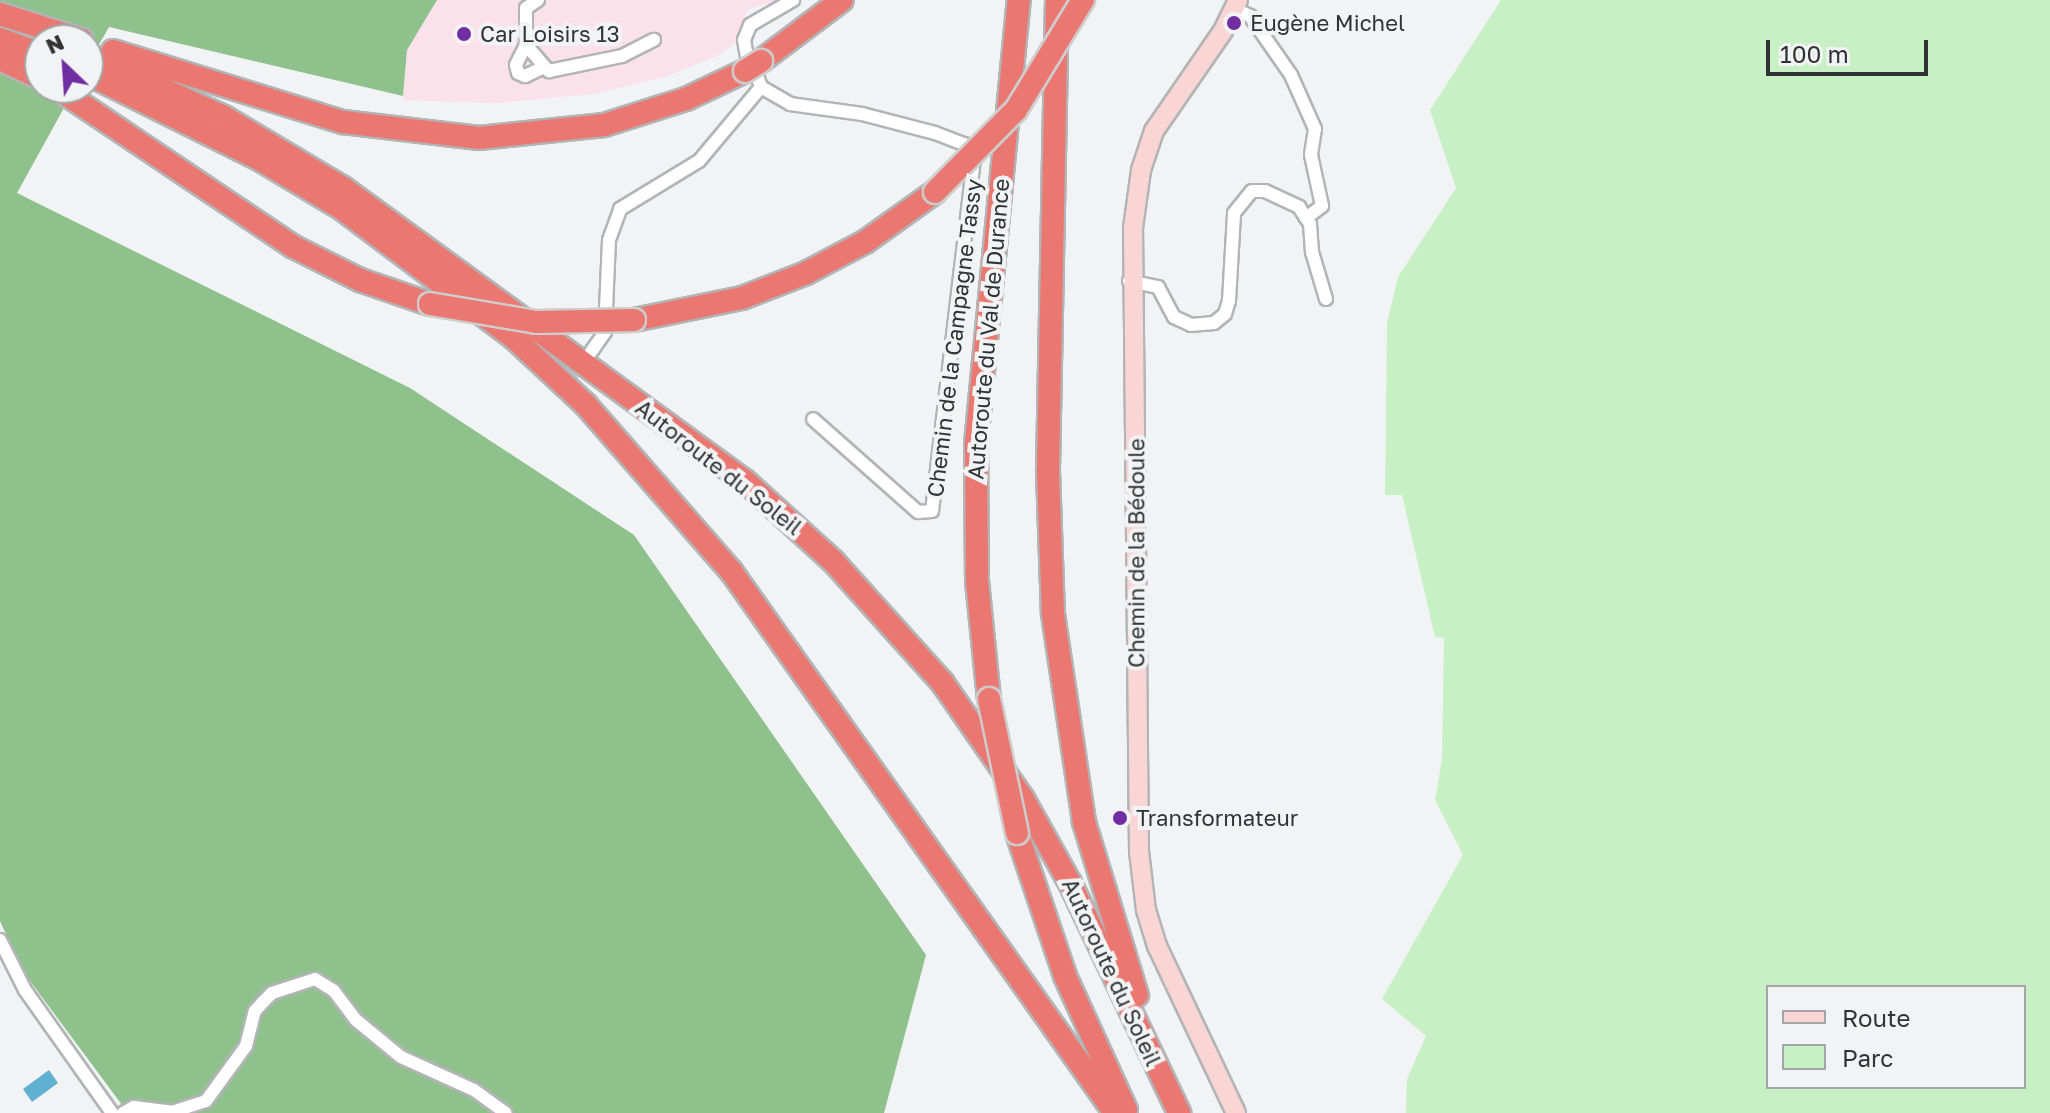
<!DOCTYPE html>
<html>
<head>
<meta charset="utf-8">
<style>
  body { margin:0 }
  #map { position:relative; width:2050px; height:1113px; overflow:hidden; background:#f2f3f4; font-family:"Golos Text",sans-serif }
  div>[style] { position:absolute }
  .commercial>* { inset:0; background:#fbe1e9 }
  .green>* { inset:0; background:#c7f1c4 }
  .forest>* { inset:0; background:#8ec18c }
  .water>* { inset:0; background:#60b0d1 }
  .street-tunnel>* { height:12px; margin-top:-6px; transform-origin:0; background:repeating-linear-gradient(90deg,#cccccd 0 12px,transparent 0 18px) }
  .roads { filter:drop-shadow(2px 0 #b3b4b6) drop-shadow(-2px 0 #b3b4b6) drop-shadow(0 2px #b3b4b6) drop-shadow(0 -2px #b3b4b6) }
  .street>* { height:12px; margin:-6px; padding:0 6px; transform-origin:6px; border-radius:6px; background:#fff }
  .secondary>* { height:18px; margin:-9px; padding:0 9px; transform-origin:9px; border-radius:9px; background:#f9d6d4 }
  .highway>* { height:22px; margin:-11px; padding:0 11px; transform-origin:11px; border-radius:11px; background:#eb7771 }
  .bridges { filter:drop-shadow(2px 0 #cecece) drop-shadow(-2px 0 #cecece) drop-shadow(0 2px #cecece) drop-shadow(0 -2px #cecece) }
  .highway-bridge>* { height:22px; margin:-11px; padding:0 11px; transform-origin:11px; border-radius:11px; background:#eb7771 }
  .dots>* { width:22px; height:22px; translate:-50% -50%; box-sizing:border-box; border:4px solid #f2f3f4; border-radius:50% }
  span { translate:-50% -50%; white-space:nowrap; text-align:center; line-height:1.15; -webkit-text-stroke:8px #f2f3f4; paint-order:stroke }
  .poi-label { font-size:22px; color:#323233 }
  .left { translate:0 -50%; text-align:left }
  .street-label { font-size:22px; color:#323233 }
  .legend { position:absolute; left:1766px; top:985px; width:260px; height:104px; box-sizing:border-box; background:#f2f3f4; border:2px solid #a5a6a7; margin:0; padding:10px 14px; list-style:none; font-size:24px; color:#323233 }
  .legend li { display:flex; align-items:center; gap:16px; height:40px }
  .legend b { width:40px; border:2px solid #a5a6a7 }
  .north { position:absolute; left:24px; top:24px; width:80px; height:80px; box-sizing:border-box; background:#f2f3f4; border:2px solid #a5a6a7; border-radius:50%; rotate:335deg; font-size:22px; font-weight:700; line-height:32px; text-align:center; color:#323233 }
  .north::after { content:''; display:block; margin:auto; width:28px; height:36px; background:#712da2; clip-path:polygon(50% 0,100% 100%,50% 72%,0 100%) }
  .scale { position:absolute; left:1766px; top:40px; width:162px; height:36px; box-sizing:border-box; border:4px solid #323233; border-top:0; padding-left:10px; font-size:24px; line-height:28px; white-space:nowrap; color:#323233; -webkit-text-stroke:6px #f2f3f4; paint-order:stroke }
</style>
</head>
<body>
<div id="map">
  <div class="commercial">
    <i style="clip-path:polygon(437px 0,778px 0,747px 10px,737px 42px,717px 56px,667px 76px,594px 94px,495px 103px,403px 100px,407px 50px)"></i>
  </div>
  <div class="green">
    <i style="clip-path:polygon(evenodd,1501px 0,2050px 0,2050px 1113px,1406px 1113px,1407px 1079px,1426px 1036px,1382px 999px,1463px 855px,1435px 800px,1442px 759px,1444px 638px,1435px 637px,1402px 495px,1385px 495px,1387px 323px,1398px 277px,1456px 188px,1430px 110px,1501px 0,1768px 987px,2024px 987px,2024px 1087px,1768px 1087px,1768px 987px)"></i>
  </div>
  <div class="forest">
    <i style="clip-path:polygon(0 0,437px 0,407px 50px,403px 96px,109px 27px,88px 64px,88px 40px,40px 40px,40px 88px,75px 88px,17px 193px,410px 388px,634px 535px,926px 955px,884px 1113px,128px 1113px,24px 973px,0 921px)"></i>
  </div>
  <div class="water">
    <i style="clip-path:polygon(49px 1070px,58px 1083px,32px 1102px,23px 1089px)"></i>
  </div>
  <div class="street-tunnel">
    <i style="left:557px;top:394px;width:45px;rotate:-51.3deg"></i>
  </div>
  <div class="roads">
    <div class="street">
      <i style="left:538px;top:0;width:14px;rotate:146deg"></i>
      <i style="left:526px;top:8px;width:37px;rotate:90deg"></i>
      <i style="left:526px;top:45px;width:35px;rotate:49deg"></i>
      <i style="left:549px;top:71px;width:75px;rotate:-11.6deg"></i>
      <i style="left:622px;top:56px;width:36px;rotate:-27deg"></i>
      <i style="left:1235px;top:9px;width:17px;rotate:25deg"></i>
      <i style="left:1250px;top:16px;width:72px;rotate:55.2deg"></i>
      <i style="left:1291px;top:75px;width:59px;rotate:66deg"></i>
      <i style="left:1315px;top:129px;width:26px;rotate:99deg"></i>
      <i style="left:1311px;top:155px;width:52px;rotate:77.8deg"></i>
      <i style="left:1322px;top:206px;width:20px;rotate:143deg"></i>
      <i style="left:526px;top:45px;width:22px;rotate:117deg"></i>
      <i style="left:516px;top:65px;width:8px;rotate:76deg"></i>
      <i style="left:518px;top:73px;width:8px;rotate:23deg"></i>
      <i style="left:525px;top:76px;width:19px;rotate:-25deg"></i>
      <i style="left:747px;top:57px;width:17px;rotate:-100deg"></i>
      <i style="left:744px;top:40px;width:16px;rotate:-68deg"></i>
      <i style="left:750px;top:25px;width:50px;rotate:-30.2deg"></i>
      <i style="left:756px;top:73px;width:15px;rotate:70deg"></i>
      <i style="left:761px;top:87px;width:34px;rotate:30deg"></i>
      <i style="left:790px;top:104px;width:73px;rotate:7.9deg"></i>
      <i style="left:862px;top:114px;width:75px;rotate:14.6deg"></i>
      <i style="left:935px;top:133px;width:31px;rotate:21deg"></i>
      <i style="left:964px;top:144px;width:18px;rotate:56deg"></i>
      <i style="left:974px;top:159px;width:354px;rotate:96.8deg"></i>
      <i style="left:932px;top:511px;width:14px;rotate:176deg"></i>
      <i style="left:918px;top:512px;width:140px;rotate:-138.5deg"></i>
      <i style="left:1129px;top:281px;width:30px;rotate:12deg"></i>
      <i style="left:1158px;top:287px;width:34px;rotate:62deg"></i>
      <i style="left:1174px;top:317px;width:19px;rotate:25deg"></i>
      <i style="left:1191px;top:325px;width:23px;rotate:-5deg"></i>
      <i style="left:1214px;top:323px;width:14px;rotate:-39deg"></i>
      <i style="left:1225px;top:314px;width:14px;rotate:-73deg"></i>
      <i style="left:1229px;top:301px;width:88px;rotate:-86.7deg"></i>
      <i style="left:1234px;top:213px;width:28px;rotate:-51deg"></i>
      <i style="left:1252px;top:191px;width:13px"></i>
      <i style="left:1265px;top:191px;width:38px;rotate:25deg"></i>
      <i style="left:1299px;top:207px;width:20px;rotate:57deg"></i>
      <i style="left:1310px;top:224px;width:28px;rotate:86deg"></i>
      <i style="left:1312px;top:252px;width:49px;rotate:73.4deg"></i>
      <i style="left:591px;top:352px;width:24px;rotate:-55deg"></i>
      <i style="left:605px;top:332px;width:92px;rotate:-87.5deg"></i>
      <i style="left:609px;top:240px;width:33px;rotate:-70deg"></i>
      <i style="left:620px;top:209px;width:92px;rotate:-31.3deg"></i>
      <i style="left:699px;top:161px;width:97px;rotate:-50deg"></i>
      <i style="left:0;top:940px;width:56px;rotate:63.4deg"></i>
      <i style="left:25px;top:990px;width:151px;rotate:54.7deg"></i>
      <i style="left:123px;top:1113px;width:13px;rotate:-29deg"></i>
      <i style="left:134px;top:1107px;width:38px;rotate:7deg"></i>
      <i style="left:172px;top:1112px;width:36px;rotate:-18deg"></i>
      <i style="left:206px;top:1101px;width:68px;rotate:-54deg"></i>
      <i style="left:246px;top:1046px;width:36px;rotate:-76deg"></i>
      <i style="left:255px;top:1011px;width:12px;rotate:-48deg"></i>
      <i style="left:263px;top:1002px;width:13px;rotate:-45deg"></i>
      <i style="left:272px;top:993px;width:45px;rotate:-18deg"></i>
      <i style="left:315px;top:979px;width:22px;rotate:32deg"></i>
      <i style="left:334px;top:991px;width:36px;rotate:53deg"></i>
      <i style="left:356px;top:1020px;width:58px;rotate:39.4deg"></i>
      <i style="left:401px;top:1057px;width:80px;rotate:24.3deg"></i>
      <i style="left:474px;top:1090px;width:39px;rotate:36deg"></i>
    </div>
    <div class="secondary">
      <i style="left:1236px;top:1113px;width:185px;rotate:-115.3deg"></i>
      <i style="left:1157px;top:946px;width:38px;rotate:-107deg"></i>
      <i style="left:1146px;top:910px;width:59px;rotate:-96.8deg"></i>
      <i style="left:1139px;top:851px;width:623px;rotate:-90.55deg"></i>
      <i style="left:1133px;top:228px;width:59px;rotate:-82.1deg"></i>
      <i style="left:1141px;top:170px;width:41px;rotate:-71.6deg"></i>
      <i style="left:1154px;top:131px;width:121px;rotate:-55.4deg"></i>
      <i style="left:1223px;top:31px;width:34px;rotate:-64deg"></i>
    </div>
    <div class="highway">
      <i style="left:1057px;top:0;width:472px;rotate:91.1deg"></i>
      <i style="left:1048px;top:472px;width:142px;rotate:88deg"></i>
      <i style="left:1053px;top:614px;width:210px;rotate:81.5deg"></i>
      <i style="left:1084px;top:822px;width:181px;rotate:73deg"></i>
      <i style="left:0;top:14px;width:86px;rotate:17.6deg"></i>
      <i style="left:0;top:39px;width:43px;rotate:20.6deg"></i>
      <i style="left:113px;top:51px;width:241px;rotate:17.2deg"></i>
      <i style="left:343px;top:122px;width:137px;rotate:6.7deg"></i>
      <i style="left:479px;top:138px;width:126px;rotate:-5.9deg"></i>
      <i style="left:604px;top:125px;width:86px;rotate:-17.6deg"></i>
      <i style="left:686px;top:99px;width:65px;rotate:-25.4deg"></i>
      <i style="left:88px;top:55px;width:149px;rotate:24.5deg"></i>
      <i style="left:224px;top:117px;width:139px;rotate:30.8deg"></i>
      <i style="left:343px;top:188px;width:497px;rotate:36.1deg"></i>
      <i style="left:745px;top:481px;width:119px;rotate:42.3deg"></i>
      <i style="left:833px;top:561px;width:163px;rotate:48deg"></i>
      <i style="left:942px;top:682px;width:142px;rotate:55.3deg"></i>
      <i style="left:1023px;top:799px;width:96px;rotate:60.8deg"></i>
      <i style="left:1070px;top:883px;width:255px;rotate:64.6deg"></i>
      <i style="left:0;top:59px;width:44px;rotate:25.4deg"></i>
      <i style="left:761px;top:61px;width:101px;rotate:-37deg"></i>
      <i style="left:88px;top:74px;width:193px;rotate:26.4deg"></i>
      <i style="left:261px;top:160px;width:93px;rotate:31deg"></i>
      <i style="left:341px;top:208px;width:216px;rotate:36.9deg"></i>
      <i style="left:514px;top:338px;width:98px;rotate:42.9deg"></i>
      <i style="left:586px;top:405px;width:220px;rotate:48.9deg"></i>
      <i style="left:731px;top:571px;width:664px;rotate:54.68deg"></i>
      <i style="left:57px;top:88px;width:285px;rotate:33.9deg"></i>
      <i style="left:294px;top:247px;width:74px;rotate:26.6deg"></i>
      <i style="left:360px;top:280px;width:74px;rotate:18.9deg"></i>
      <i style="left:634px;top:320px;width:110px;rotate:-11.5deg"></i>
      <i style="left:742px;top:298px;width:69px;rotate:-21.3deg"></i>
      <i style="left:806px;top:273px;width:67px;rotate:-27.7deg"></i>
      <i style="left:865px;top:242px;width:86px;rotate:-35.5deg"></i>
      <i style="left:989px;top:699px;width:119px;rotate:-95.8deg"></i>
      <i style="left:977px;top:581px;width:137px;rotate:-90.4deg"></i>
      <i style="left:976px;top:444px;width:446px;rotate:-84.5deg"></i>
      <i style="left:1017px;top:833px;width:151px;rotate:71.4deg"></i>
      <i style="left:1065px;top:976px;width:147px;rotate:65.5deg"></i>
    </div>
  </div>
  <div class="bridges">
    <div class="highway-bridge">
      <i style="left:745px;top:71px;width:19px;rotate:-32deg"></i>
      <i style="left:935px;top:192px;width:115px;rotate:-45.4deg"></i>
      <i style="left:1016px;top:110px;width:129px;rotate:-58.7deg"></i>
      <i style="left:430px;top:304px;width:108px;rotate:9.6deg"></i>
      <i style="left:536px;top:322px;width:98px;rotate:-1.2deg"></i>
      <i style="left:989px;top:699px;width:137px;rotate:78.2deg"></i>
    </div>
  </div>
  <div class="dots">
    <i style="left:1234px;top:23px;background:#712da2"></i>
    <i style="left:464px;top:34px;background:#712da2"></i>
    <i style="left:1120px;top:818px;background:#712da2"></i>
  </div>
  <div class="poi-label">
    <span class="left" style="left:1250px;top:23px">Eugène Michel</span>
    <span class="left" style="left:480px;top:34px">Car Loisirs 13</span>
    <span class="left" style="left:1136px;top:818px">Transformateur</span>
  </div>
  <div class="street-label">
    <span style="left:988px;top:329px;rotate:-85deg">Autoroute du Val de Durance</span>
    <span style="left:954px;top:338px;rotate:-83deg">Chemin de la Campagne Tassy</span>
    <span style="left:719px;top:467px;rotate:38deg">Autoroute du Soleil</span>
    <span style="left:1136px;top:553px;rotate:-90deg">Chemin de la Bédoule</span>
    <span style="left:1112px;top:972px;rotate:65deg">Autoroute du Soleil</span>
  </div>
  <ul class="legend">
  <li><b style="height:10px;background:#f9d6d4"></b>Route</li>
  <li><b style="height:22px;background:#c7f1c4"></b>Parc</li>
  </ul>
  <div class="north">N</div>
  <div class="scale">100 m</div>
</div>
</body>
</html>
